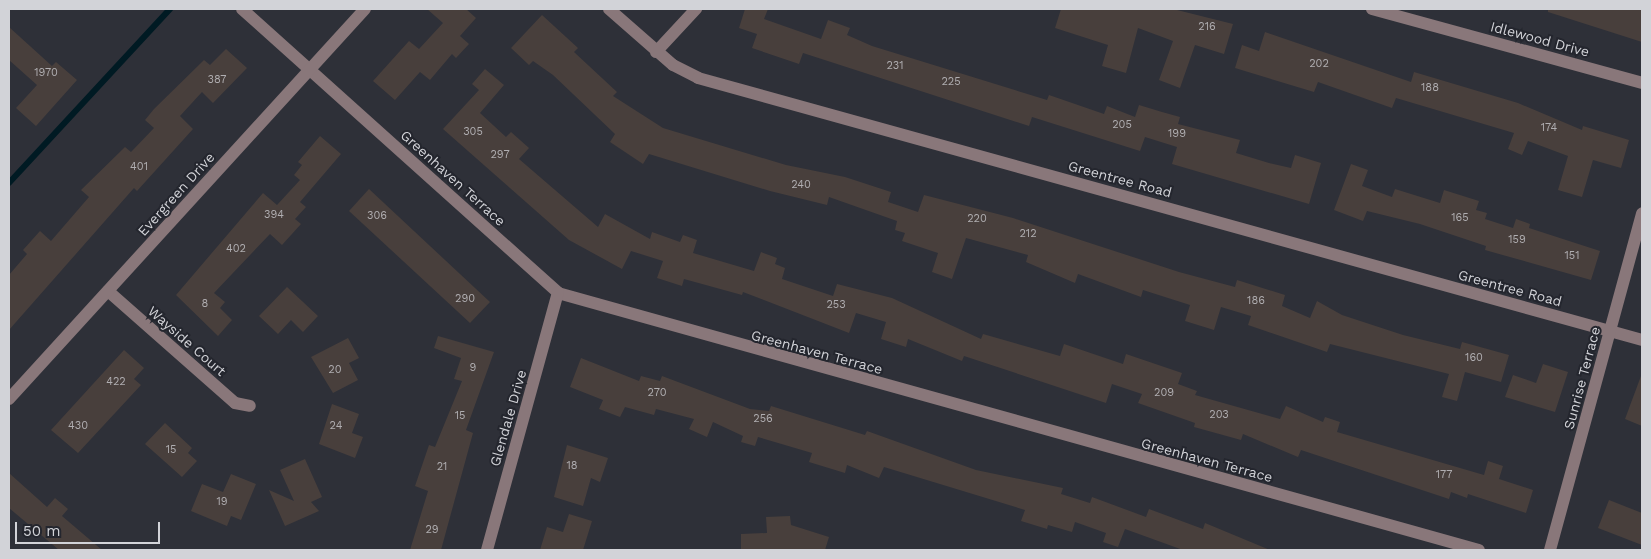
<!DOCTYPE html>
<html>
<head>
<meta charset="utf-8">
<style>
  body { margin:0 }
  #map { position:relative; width:1651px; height:559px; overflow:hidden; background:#2e3038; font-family:"Work Sans",sans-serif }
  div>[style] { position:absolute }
  .stream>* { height:5.5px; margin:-2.75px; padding:0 2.75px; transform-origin:2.75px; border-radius:2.75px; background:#001a23 }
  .building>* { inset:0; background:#483f3c }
  .minor>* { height:12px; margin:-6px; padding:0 6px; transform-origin:6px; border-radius:6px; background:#89777a }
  span { translate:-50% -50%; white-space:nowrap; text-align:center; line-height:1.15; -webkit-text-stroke:4px #24262e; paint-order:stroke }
  .number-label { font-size:11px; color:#b0aeb1 }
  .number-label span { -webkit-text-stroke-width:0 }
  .street-label { font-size:14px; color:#d2d3d8 }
  .frame { position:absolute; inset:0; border:10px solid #d2d3d8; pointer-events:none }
  .scale { position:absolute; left:15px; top:522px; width:145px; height:22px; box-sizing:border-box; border:2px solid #d2d3d8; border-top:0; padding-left:6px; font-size:15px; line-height:18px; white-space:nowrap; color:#d2d3d8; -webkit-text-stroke:4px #24262e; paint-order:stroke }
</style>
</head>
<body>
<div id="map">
  <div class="stream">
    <i style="left:9px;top:183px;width:237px;rotate:-47.2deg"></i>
  </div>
  <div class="building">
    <i style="clip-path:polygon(427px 9px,466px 9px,476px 18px,460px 36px,469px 44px,456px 58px,452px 54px,430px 80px,420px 72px,395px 100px,373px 81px,409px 41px,419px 49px,443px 23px)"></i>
    <i style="clip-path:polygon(745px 9px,768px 9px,764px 19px,821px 39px,828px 20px,850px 28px,847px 35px,872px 46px,1047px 100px,1049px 95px,1104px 114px,1107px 106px,1135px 117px,1139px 105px,1162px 112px,1180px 117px,1178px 124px,1240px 140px,1236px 153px,1269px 163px,1291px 168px,1295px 155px,1321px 163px,1309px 204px,1172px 164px,1177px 147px,1145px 137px,1140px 151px,1032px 117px,1029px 126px,803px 53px,799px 64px,752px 48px,757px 34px,739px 28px)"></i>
    <i style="clip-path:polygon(1061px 9px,1173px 9px,1233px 24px,1224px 54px,1195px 45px,1180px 88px,1159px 80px,1173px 41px,1138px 28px,1126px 73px,1102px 66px,1108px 45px,1055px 28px)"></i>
    <i style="clip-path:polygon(1548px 9px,1642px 9px,1642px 42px,1548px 12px)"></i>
    <i style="clip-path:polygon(542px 15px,578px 48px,574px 52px,617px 92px,613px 96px,663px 128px,786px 165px,845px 177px,891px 192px,888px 202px,918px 212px,924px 195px,1013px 218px,1179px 272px,1235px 287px,1237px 280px,1285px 295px,1282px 306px,1310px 318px,1317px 301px,1342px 315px,1403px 335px,1460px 349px,1462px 342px,1509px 355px,1501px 382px,1465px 372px,1457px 401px,1442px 397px,1449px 374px,1330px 344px,1327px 352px,1248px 325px,1251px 316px,1221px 307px,1214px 330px,1185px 321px,1190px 305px,1143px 290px,1141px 297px,1078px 274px,1075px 283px,1026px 262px,1028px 255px,966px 238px,952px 279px,932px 272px,938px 253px,902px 241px,905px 233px,895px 230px,897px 221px,829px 197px,827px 205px,770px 191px,649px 154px,643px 164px,610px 142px,615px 134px,553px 75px,533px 61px,529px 65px,511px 48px)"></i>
    <i style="clip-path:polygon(9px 27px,52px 66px,56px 62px,77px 80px,36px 126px,16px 108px,37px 85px,9px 60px)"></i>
    <i style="clip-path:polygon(1265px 32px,1411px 82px,1414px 72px,1518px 103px,1582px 130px,1583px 126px,1629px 140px,1621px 168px,1593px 160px,1582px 197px,1558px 190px,1568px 156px,1528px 141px,1522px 155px,1508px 149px,1514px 133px,1396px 98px,1392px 108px,1318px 82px,1314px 92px,1235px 68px,1242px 45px,1259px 51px)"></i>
    <i style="clip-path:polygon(226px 49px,247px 68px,213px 103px,202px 92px,180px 116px,193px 129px,137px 191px,134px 188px,9px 330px,9px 275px,27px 254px,23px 250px,40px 231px,51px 241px,89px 197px,81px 190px,125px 147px,131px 152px,154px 128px,145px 120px,154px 109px,204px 60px,210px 65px)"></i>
    <i style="clip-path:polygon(485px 69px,504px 85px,480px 113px,506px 137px,511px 132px,529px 148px,519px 159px,598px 227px,605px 214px,650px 239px,652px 232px,680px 242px,683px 235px,697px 240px,693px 253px,754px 271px,761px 252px,777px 258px,775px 264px,785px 268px,782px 279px,833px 296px,837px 284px,892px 298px,981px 339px,983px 334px,1060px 356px,1064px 344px,1123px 364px,1126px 354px,1182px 373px,1178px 384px,1197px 391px,1195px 395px,1280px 419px,1286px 406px,1323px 422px,1325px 417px,1340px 422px,1337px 432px,1484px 475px,1488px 461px,1503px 466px,1499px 479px,1533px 490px,1526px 513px,1468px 494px,1467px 498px,1451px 492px,1449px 499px,1301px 450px,1298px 457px,1243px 434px,1241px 440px,1194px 427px,1195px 423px,1138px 403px,1142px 394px,1112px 384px,1106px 403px,964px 356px,962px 361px,908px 339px,906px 347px,881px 339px,886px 322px,856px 313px,849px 333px,743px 292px,742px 295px,684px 279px,682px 286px,657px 278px,663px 261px,631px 251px,622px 269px,569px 240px,443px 129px,479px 90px,472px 84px)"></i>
    <i style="clip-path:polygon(320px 136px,341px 154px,300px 202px,306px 207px,295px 219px,301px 224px,282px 245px,270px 234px,214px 293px,225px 302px,220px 308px,232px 320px,218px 336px,176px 295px,263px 193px,277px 205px,300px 180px,294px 175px,302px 165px,298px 162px)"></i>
    <i style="clip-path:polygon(1351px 164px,1368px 170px,1362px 186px,1392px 197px,1395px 189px,1440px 203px,1444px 190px,1479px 201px,1476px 210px,1487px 213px,1485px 219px,1513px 228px,1516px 219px,1530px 224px,1529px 228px,1600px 251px,1591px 280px,1485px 250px,1486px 246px,1420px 224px,1367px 211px,1363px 221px,1334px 210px)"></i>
    <i style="clip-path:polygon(369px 189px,490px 302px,470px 323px,349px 211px)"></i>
    <i style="clip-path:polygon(287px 287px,318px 316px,303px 332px,291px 320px,278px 334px,259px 316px)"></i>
    <i style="clip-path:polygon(438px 336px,494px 352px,466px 430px,473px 433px,441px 550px,410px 550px,428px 491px,415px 486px,429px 445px,435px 447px,462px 381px,454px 379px,461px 358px,434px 348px)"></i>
    <i style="clip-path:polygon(348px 338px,359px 358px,349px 363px,358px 380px,333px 393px,311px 357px)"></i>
    <i style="clip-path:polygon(124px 350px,144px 368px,134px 379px,141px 385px,78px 453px,51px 430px)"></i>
    <i style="clip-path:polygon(581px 358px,639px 381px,641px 376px,660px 381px,662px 376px,750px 409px,769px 411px,771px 406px,865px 435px,867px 431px,976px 470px,1063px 488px,1061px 494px,1090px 503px,1092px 497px,1146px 517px,1149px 509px,1203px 529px,1205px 523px,1270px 550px,1183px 550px,1125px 529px,1118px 547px,1103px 542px,1106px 533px,1075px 522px,1072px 532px,1048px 525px,1047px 529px,1021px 521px,1025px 510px,884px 467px,879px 478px,847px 465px,845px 473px,809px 462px,812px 453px,758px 437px,755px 446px,741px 442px,743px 436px,713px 422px,707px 437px,689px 429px,694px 419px,656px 409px,654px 415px,625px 407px,620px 417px,599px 409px,603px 400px,570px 387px)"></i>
    <i style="clip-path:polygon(1543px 364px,1568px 372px,1555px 412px,1505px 397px,1513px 375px,1536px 383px)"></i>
    <i style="clip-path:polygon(1641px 376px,1642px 377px,1642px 426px,1625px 419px)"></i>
    <i style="clip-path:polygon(332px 404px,359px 414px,352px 433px,363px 437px,355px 458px,319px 444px)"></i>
    <i style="clip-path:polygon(165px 423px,192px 448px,188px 453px,197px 461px,182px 477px,145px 444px)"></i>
    <i style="clip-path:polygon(567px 445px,608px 458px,600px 482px,591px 478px,583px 506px,554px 497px)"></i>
    <i style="clip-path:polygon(305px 459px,322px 497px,311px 502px,319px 511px,285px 526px,269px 490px,294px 501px,280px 470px)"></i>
    <i style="clip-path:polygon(9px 473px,47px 507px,55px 498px,68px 509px,62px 516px,102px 550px,59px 550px,9px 508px)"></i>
    <i style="clip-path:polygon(231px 474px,256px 484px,241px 520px,231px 516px,227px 526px,191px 511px,202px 484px,223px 492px)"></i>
    <i style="clip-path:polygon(1609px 500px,1642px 513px,1642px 545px,1598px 528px)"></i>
    <i style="clip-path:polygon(569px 514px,592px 521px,583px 550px,540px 550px,547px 527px,563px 532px)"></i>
    <i style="clip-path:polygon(790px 516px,791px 525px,829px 537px,825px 550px,741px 550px,741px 534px,767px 533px,766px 517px)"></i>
  </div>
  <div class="minor">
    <i style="left:242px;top:9px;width:425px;rotate:41.9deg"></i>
    <i style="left:558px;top:293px;width:956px;rotate:15.59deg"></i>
    <i style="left:609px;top:9px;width:85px;rotate:41.2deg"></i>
    <i style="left:673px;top:65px;width:28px;rotate:27deg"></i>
    <i style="left:698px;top:78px;width:980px;rotate:15.51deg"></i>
    <i style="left:1372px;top:9px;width:280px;rotate:15.3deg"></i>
    <i style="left:656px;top:52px;width:59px;rotate:-47.1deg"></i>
    <i style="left:108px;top:291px;width:169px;rotate:41.4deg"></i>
    <i style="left:235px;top:403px;width:15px;rotate:11deg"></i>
    <i style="left:9px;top:399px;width:528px;rotate:-47.61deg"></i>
    <i style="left:487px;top:550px;width:267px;rotate:-74.6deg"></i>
    <i style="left:1550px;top:550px;width:349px;rotate:-74.7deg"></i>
  </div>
  <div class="number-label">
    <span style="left:1207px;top:27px">216</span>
    <span style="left:1319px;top:64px">202</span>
    <span style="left:895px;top:66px">231</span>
    <span style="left:46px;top:73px">1970</span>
    <span style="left:217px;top:80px">387</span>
    <span style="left:951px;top:82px">225</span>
    <span style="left:1430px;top:88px">188</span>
    <span style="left:1122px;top:125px">205</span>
    <span style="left:1549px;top:128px">174</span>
    <span style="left:473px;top:132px">305</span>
    <span style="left:1177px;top:134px">199</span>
    <span style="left:500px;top:155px">297</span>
    <span style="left:139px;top:167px">401</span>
    <span style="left:801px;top:185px">240</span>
    <span style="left:274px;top:215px">394</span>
    <span style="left:377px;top:216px">306</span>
    <span style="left:1460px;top:218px">165</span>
    <span style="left:977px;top:219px">220</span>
    <span style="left:1028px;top:234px">212</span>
    <span style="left:1517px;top:240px">159</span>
    <span style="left:236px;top:249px">402</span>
    <span style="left:1572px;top:256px">151</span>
    <span style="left:465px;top:299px">290</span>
    <span style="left:1256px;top:301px">186</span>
    <span style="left:205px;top:304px">8</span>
    <span style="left:836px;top:305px">253</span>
    <span style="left:1474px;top:358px">160</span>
    <span style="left:473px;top:368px">9</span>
    <span style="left:335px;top:370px">20</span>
    <span style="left:116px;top:382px">422</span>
    <span style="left:657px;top:393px">270</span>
    <span style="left:1164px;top:393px">209</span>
    <span style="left:1219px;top:415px">203</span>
    <span style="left:460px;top:416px">15</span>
    <span style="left:763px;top:419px">256</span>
    <span style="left:78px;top:426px">430</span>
    <span style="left:336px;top:426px">24</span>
    <span style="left:171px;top:450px">15</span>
    <span style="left:572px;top:466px">18</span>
    <span style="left:442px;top:467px">21</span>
    <span style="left:1444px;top:475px">177</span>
    <span style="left:222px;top:502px">19</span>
    <span style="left:432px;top:530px">29</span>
  </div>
  <div class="street-label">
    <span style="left:1540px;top:39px;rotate:15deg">Idlewood Drive</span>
    <span style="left:453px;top:178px;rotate:42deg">Greenhaven Terrace</span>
    <span style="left:1120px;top:179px;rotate:15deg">Greentree Road</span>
    <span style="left:176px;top:194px;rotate:-48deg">Evergreen Drive</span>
    <span style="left:1510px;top:288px;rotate:15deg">Greentree Road</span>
    <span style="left:187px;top:341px;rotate:41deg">Wayside Court</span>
    <span style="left:817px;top:352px;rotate:15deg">Greenhaven Terrace</span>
    <span style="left:1582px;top:378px;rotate:-75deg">Sunrise Terrace</span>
    <span style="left:508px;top:418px;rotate:-74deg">Glendale Drive</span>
    <span style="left:1207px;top:460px;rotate:15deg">Greenhaven Terrace</span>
  </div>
  <div class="frame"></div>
  <div class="scale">50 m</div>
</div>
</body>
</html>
